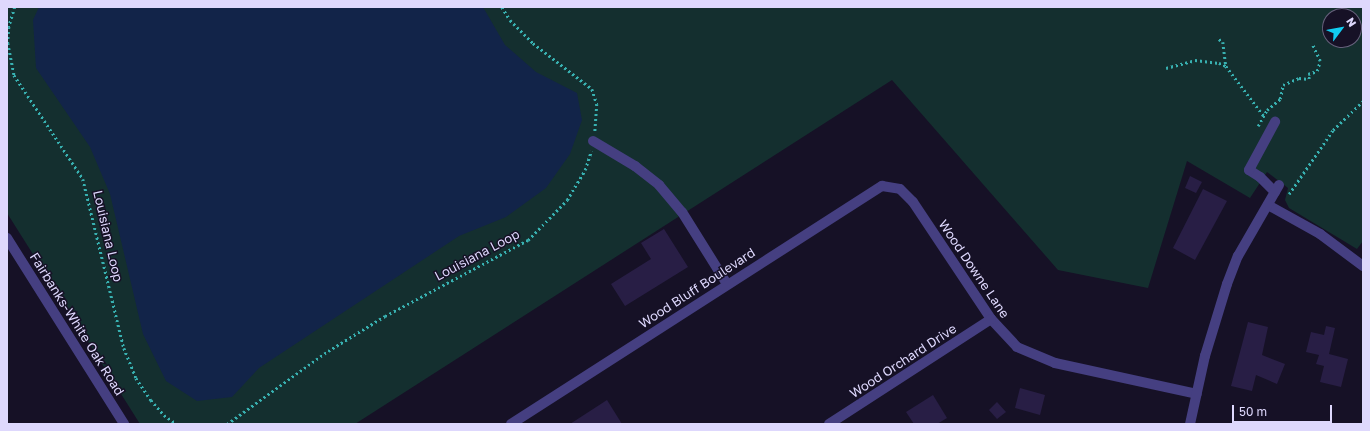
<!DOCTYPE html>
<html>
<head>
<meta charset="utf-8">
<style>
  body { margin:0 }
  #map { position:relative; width:1370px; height:431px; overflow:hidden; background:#161126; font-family:"Golos Text",sans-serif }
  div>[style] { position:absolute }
  .green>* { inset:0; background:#142f2f }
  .water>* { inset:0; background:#122449 }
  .building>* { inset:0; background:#281e45 }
  .path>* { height:2.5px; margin-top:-1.25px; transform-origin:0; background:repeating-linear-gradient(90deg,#38b1b1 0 2px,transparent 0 5px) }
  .minor>* { height:10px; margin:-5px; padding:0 5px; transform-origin:5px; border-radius:5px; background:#453f81 }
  span { translate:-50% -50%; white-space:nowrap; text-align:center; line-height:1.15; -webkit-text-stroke:3px #161126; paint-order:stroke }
  .street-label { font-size:13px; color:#ded8fd }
  .frame { position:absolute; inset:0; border:8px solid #ded8fd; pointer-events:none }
  .north { position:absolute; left:1322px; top:8px; width:40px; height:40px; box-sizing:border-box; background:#161126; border:1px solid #66617c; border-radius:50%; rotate:58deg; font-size:11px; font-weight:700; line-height:16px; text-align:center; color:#ded8fd }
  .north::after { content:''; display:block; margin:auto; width:14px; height:18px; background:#11ccf0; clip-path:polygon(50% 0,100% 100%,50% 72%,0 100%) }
  .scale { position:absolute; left:1232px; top:405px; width:100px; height:18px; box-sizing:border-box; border:2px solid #ded8fd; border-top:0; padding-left:5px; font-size:12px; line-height:14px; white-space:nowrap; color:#ded8fd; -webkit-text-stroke:3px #161126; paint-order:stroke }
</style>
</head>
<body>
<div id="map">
  <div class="green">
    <i style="clip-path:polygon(evenodd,7px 7px,1363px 7px,1363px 241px,1357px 249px,1289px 208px,1285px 200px,1288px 188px,1267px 172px,1250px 198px,1187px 161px,1148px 288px,1058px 270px,892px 80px,355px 424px,140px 424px,7px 213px,7px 7px,1330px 16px,1354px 16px,1354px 40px,1330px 40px,1330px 16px)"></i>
  </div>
  <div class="water">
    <i style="clip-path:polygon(39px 7px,483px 7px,505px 45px,536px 72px,577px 93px,582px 120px,570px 154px,546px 188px,506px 217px,459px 236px,259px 368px,232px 397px,197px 401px,166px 381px,143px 334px,110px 194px,90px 147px,36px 68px,33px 20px)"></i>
  </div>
  <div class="building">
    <i style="clip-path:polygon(1190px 176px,1202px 182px,1196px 193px,1185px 188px)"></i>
    <i style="clip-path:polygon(1203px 189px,1227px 201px,1195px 260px,1173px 248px)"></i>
    <i style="clip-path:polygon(664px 229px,688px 267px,625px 306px,611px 284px,651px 259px,641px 243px)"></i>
    <i style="clip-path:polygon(1248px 322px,1268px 327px,1262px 355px,1285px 364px,1277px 384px,1256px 375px,1252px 391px,1231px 386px)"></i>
    <i style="clip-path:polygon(1326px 326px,1335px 328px,1329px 354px,1348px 359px,1341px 387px,1320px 382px,1324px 366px,1316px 364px,1319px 355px,1306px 352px,1311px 332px,1324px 335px)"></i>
    <i style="clip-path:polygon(1020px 388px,1045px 395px,1040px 415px,1015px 408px)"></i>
    <i style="clip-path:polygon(933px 395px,947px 418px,937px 424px,914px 424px,906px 412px)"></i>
    <i style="clip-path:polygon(607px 400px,622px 424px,570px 424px)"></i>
    <i style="clip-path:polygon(997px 402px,1006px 412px,997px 419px,989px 410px)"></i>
  </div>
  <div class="path">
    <i style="left:15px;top:7px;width:21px;rotate:107deg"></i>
    <i style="left:9px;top:27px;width:16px;rotate:94deg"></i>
    <i style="left:8px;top:43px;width:33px;rotate:79deg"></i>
    <i style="left:14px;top:75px;width:125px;rotate:56.4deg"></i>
    <i style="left:83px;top:179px;width:174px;rotate:76.4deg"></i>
    <i style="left:124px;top:348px;width:32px;rotate:68deg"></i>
    <i style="left:136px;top:378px;width:27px;rotate:56deg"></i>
    <i style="left:151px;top:400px;width:20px;rotate:49deg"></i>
    <i style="left:164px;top:415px;width:16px;rotate:35deg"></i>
    <i style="left:502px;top:7px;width:15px;rotate:58deg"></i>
    <i style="left:510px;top:20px;width:33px;rotate:45deg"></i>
    <i style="left:533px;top:43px;width:75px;rotate:37.9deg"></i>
    <i style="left:592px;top:89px;width:16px;rotate:72deg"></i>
    <i style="left:597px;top:104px;width:27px;rotate:94deg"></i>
    <i style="left:1219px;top:39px;width:5px;rotate:37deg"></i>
    <i style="left:1223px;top:42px;width:23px;rotate:83deg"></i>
    <i style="left:1166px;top:68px;width:30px;rotate:-15deg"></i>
    <i style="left:1195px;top:60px;width:24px;rotate:7deg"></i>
    <i style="left:1219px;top:63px;width:8px;rotate:23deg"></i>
    <i style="left:1226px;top:66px;width:63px;rotate:52.8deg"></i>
    <i style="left:1258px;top:126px;width:18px;rotate:-61deg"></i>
    <i style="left:1267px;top:110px;width:17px;rotate:-40deg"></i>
    <i style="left:1280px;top:99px;width:14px;rotate:-78deg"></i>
    <i style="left:1283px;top:85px;width:17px;rotate:-24deg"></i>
    <i style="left:1299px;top:78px;width:10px;rotate:6deg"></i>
    <i style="left:1309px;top:79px;width:5px;rotate:-101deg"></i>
    <i style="left:1308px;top:74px;width:9px;rotate:-18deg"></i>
    <i style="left:1317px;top:71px;width:10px;rotate:-73deg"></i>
    <i style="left:1320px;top:61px;width:19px;rotate:-115deg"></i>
    <i style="left:1289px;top:194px;width:78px;rotate:-55.5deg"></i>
    <i style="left:1333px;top:130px;width:42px;rotate:-44deg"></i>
    <i style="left:227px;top:424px;width:125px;rotate:-35.9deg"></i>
    <i style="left:328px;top:351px;width:67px;rotate:-31.6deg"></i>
    <i style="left:385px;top:316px;width:162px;rotate:-28deg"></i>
    <i style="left:528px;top:240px;width:56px;rotate:-45.7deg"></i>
    <i style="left:567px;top:200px;width:35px;rotate:-59deg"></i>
    <i style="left:585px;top:170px;width:20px;rotate:-72deg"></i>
  </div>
  <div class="minor">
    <i style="left:593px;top:141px;width:49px;rotate:30.8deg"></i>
    <i style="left:635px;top:166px;width:31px;rotate:38deg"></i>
    <i style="left:659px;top:185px;width:35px;rotate:50deg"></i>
    <i style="left:682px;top:212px;width:85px;rotate:58deg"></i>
    <i style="left:1275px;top:192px;width:21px;rotate:-135deg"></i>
    <i style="left:1260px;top:177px;width:13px;rotate:-148deg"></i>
    <i style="left:1249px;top:170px;width:55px;rotate:-61.6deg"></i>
    <i style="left:1268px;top:205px;width:60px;rotate:29.1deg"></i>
    <i style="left:1320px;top:234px;width:54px;rotate:36.7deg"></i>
    <i style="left:7px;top:238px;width:220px;rotate:57.8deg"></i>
    <i style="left:511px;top:424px;width:441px;rotate:-32.7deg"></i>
    <i style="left:882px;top:186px;width:18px;rotate:9deg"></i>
    <i style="left:900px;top:189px;width:18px;rotate:45deg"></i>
    <i style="left:913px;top:202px;width:141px;rotate:56.3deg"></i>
    <i style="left:991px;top:319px;width:38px;rotate:47deg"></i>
    <i style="left:1017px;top:347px;width:41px;rotate:22.8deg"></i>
    <i style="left:1055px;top:363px;width:145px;rotate:12.3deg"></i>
    <i style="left:829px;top:424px;width:193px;rotate:-32.9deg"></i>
    <i style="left:1190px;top:424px;width:70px;rotate:-77.6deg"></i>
    <i style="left:1205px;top:356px;width:75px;rotate:-73deg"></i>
    <i style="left:1227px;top:284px;width:30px;rotate:-69deg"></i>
    <i style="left:1238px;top:256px;width:82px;rotate:-60deg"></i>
  </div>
  <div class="street-label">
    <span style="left:108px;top:236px;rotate:77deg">Louisiana Loop</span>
    <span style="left:477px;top:255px;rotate:-28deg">Louisiana Loop</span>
    <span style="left:974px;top:269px;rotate:56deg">Wood Downe Lane</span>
    <span style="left:697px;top:288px;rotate:-33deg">Wood Bluff Boulevard</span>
    <span style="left:77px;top:324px;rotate:58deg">Fairbanks-White Oak Road</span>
    <span style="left:903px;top:361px;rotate:-33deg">Wood Orchard Drive</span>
  </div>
  <div class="frame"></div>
  <div class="north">N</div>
  <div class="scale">50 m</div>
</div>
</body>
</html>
